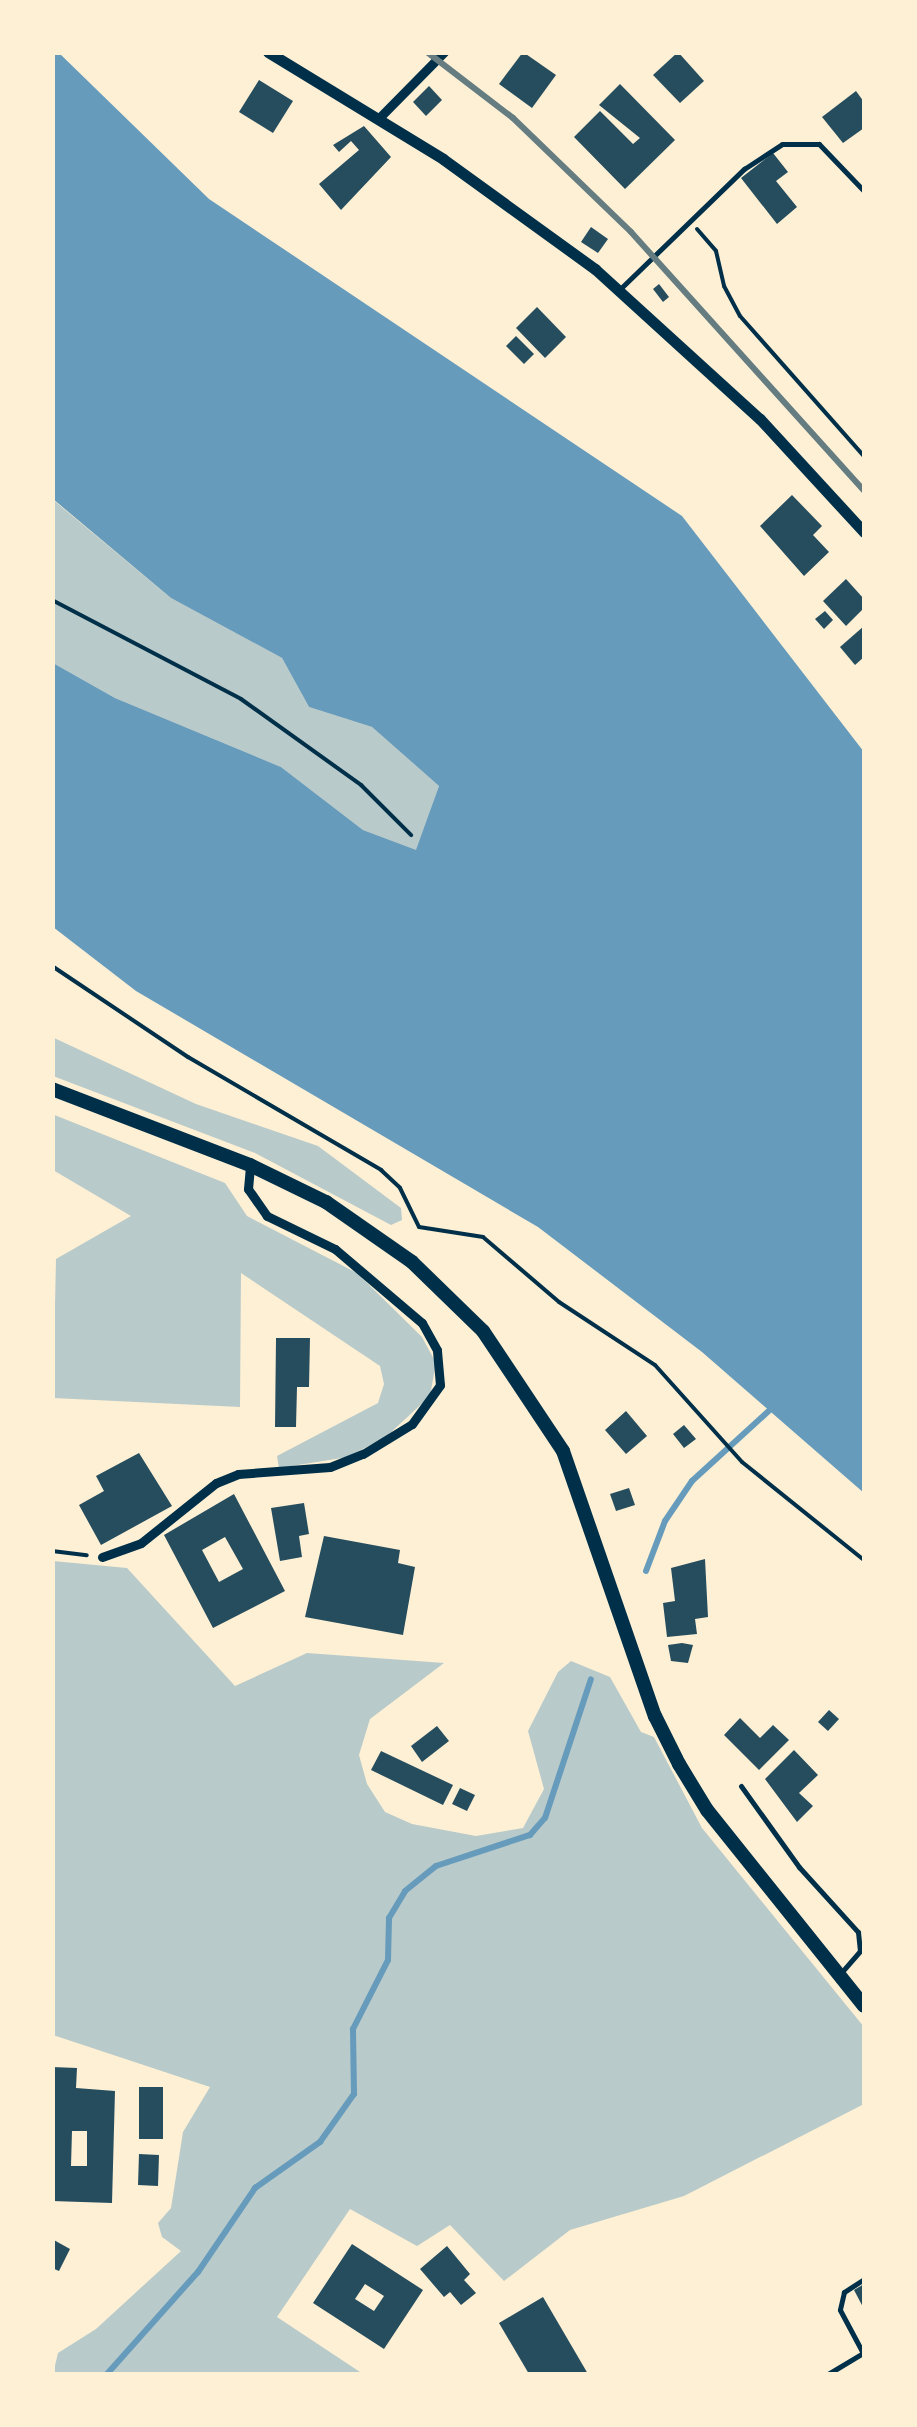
<!DOCTYPE html>
<html>
<head>
<meta charset="utf-8">
<style>
  body { margin:0 }
  #map { position:relative; width:917px; height:2427px; overflow:hidden; background:#fdf0d5; font-family:Barlow,sans-serif }
  div>[style] { position:absolute }
  .green>* { inset:0; background:#b9caca }
  .water>* { inset:0; background:#669bbc }
  .stream>* { height:6px; margin:-3px; padding:0 3px; transform-origin:3px; border-radius:3px; background:#669bbc }
  .building>* { inset:0; background:#264d5e }
  .path>* { height:4px; margin:-2px; padding:0 2px; transform-origin:2px; border-radius:2px; background:#003049 }
  .service>* { height:5px; margin:-2.5px; padding:0 2.5px; transform-origin:2.5px; border-radius:2.5px; background:#003049 }
  .minor>* { height:9px; margin:-4.5px; padding:0 4.5px; transform-origin:4.5px; border-radius:4.5px; background:#003049 }
  .tertiary>* { height:11px; margin:-5.5px; padding:0 5.5px; transform-origin:5.5px; border-radius:5.5px; background:#003049 }
  .primary>* { height:14px; margin:-7px; padding:0 7px; transform-origin:7px; border-radius:7px; background:#003049 }
  .rail>* { height:6px; margin:-3px; padding:0 3px; transform-origin:3px; border-radius:3px; background:#657d81 }
  span { translate:-50% -50%; white-space:nowrap; text-align:center; line-height:1.15; -webkit-text-stroke:8px #fdf0d5; paint-order:stroke }
  .frame { position:absolute; inset:0; border:55px solid #fdf0d5; pointer-events:none }
</style>
</head>
<body>
<div id="map">
  <div class="green">
    <i style="clip-path:polygon(52px 499px,171px 598px,282px 658px,309px 707px,372px 727px,439px 786px,417px 851px,363px 830px,281px 767px,115px 698px,53px 663px)"></i>
    <i style="clip-path:polygon(52px 1037px,196px 1104px,318px 1146px,401px 1208px,402px 1220px,391px 1225px,255px 1153px,53px 1076px)"></i>
    <i style="clip-path:polygon(52px 1114px,225px 1183px,247px 1216px,357px 1273px,422px 1337px,436px 1363px,430px 1396px,387px 1436px,348px 1457px,279px 1468px,277px 1456px,378px 1403px,384px 1384px,380px 1366px,241px 1273px,240px 1407px,53px 1398px,56px 1259px,131px 1216px,53px 1170px)"></i>
    <i style="clip-path:polygon(53px 1561px,127px 1568px,235px 1686px,307px 1653px,444px 1663px,370px 1719px,359px 1755px,367px 1784px,385px 1812px,412px 1824px,476px 1836px,523px 1828px,544px 1789px,528px 1731px,558px 1672px,571px 1661px,610px 1677px,641px 1732px,654px 1737px,702px 1828px,864px 2027px,864px 2104px,684px 2196px,570px 2230px,504px 2281px,450px 2225px,417px 2246px,350px 2209px,277px 2317px,363px 2374px,53px 2374px,58px 2353px,96px 2329px,181px 2251px,162px 2237px,158px 2223px,171px 2208px,183px 2132px,210px 2087px,53px 2035px)"></i>
  </div>
  <div class="water">
    <i style="clip-path:polygon(58px 52px,209px 199px,682px 516px,864px 752px,864px 1493px,702px 1352px,538px 1227px,136px 991px,53px 927px,53px 663px,115px 698px,281px 767px,363px 830px,416px 850px,439px 786px,372px 727px,309px 707px,282px 658px,171px 598px,53px 499px,52px 53px)"></i>
  </div>
  <div class="stream">
    <i style="left:646px;top:1571px;width:53px;rotate:-69.2deg"></i>
    <i style="left:665px;top:1521px;width:48px;rotate:-56deg"></i>
    <i style="left:692px;top:1481px;width:111px;rotate:-42.4deg"></i>
    <i style="left:107px;top:2374px;width:137px;rotate:-48.3deg"></i>
    <i style="left:198px;top:2272px;width:102px;rotate:-55.8deg"></i>
    <i style="left:255px;top:2188px;width:80px;rotate:-35.3deg"></i>
    <i style="left:320px;top:2142px;width:59px;rotate:-54.7deg"></i>
    <i style="left:354px;top:2094px;width:65px;rotate:-90.9deg"></i>
    <i style="left:353px;top:2029px;width:77px;rotate:-63.1deg"></i>
    <i style="left:388px;top:1960px;width:42px;rotate:-88.6deg"></i>
    <i style="left:389px;top:1918px;width:31px;rotate:-59deg"></i>
    <i style="left:405px;top:1891px;width:40px;rotate:-39deg"></i>
    <i style="left:436px;top:1866px;width:99px;rotate:-18.3deg"></i>
    <i style="left:530px;top:1835px;width:23px;rotate:-49deg"></i>
    <i style="left:545px;top:1818px;width:146px;rotate:-71.7deg"></i>
  </div>
  <div class="building">
    <i style="clip-path:polygon(523px 52px,556px 75px,532px 108px,499px 84px)"></i>
    <i style="clip-path:polygon(678px 52px,704px 81px,680px 103px,653px 75px)"></i>
    <i style="clip-path:polygon(259px 80px,293px 101px,273px 133px,239px 112px)"></i>
    <i style="clip-path:polygon(620px 84px,675px 140px,625px 189px,574px 137px,600px 111px,633px 144px,640px 138px,599px 105px)"></i>
    <i style="clip-path:polygon(429px 86px,442px 100px,426px 116px,413px 102px)"></i>
    <i style="clip-path:polygon(856px 91px,864px 102px,864px 128px,843px 143px,822px 117px)"></i>
    <i style="clip-path:polygon(364px 126px,391px 157px,341px 210px,319px 184px,359px 150px,351px 141px,339px 152px,333px 145px)"></i>
    <i style="clip-path:polygon(773px 153px,788px 172px,776px 181px,797px 207px,777px 224px,741px 178px)"></i>
    <i style="clip-path:polygon(591px 227px,608px 239px,598px 253px,581px 242px)"></i>
    <i style="clip-path:polygon(659px 284px,669px 297px,663px 302px,653px 289px)"></i>
    <i style="clip-path:polygon(537px 307px,566px 337px,545px 358px,516px 328px)"></i>
    <i style="clip-path:polygon(516px 336px,534px 354px,524px 364px,506px 346px)"></i>
    <i style="clip-path:polygon(792px 495px,822px 526px,813px 535px,829px 552px,804px 576px,760px 526px)"></i>
    <i style="clip-path:polygon(846px 579px,864px 599px,864px 608px,846px 626px,823px 601px)"></i>
    <i style="clip-path:polygon(825px 611px,833px 620px,824px 629px,815px 619px)"></i>
    <i style="clip-path:polygon(864px 626px,864px 657px,855px 665px,840px 647px)"></i>
    <i style="clip-path:polygon(276px 1338px,310px 1338px,309px 1387px,297px 1387px,296px 1427px,275px 1427px)"></i>
    <i style="clip-path:polygon(626px 1411px,647px 1436px,626px 1454px,605px 1430px)"></i>
    <i style="clip-path:polygon(684px 1425px,696px 1439px,684px 1448px,673px 1434px)"></i>
    <i style="clip-path:polygon(139px 1453px,172px 1506px,101px 1545px,79px 1505px,104px 1491px,96px 1476px)"></i>
    <i style="clip-path:polygon(629px 1488px,635px 1505px,616px 1511px,610px 1494px)"></i>
    <i style="clip-path:polygon(evenodd,234px 1494px,285px 1591px,213px 1628px,164px 1535px,234px 1494px,225px 1537px,243px 1569px,219px 1582px,202px 1550px,225px 1537px)"></i>
    <i style="clip-path:polygon(304px 1503px,309px 1534px,299px 1536px,302px 1557px,280px 1561px,271px 1508px)"></i>
    <i style="clip-path:polygon(324px 1536px,400px 1550px,398px 1563px,415px 1567px,403px 1635px,305px 1617px)"></i>
    <i style="clip-path:polygon(705px 1559px,708px 1617px,695px 1619px,697px 1634px,667px 1637px,663px 1603px,675px 1601px,671px 1568px)"></i>
    <i style="clip-path:polygon(682px 1643px,693px 1645px,688px 1663px,671px 1661px,668px 1645px)"></i>
    <i style="clip-path:polygon(829px 1710px,839px 1719px,828px 1731px,818px 1722px)"></i>
    <i style="clip-path:polygon(740px 1718px,760px 1738px,773px 1725px,789px 1740px,759px 1770px,724px 1735px)"></i>
    <i style="clip-path:polygon(437px 1726px,449px 1741px,422px 1762px,411px 1746px)"></i>
    <i style="clip-path:polygon(794px 1750px,818px 1775px,799px 1793px,813px 1806px,797px 1822px,765px 1779px)"></i>
    <i style="clip-path:polygon(381px 1751px,453px 1785px,443px 1805px,371px 1770px)"></i>
    <i style="clip-path:polygon(460px 1788px,475px 1795px,467px 1811px,452px 1804px)"></i>
    <i style="clip-path:polygon(evenodd,52px 2067px,77px 2068px,76px 2088px,115px 2091px,112px 2203px,52px 2201px,52px 2067px,72px 2131px,87px 2131px,87px 2166px,71px 2166px,72px 2131px)"></i>
    <i style="clip-path:polygon(139px 2087px,163px 2087px,163px 2139px,139px 2139px)"></i>
    <i style="clip-path:polygon(139px 2154px,159px 2155px,158px 2186px,138px 2185px)"></i>
    <i style="clip-path:polygon(52px 2239px,70px 2249px,59px 2271px,52px 2268px)"></i>
    <i style="clip-path:polygon(evenodd,352px 2244px,423px 2290px,384px 2349px,313px 2303px,352px 2244px,365px 2284px,384px 2296px,374px 2311px,355px 2299px,365px 2284px)"></i>
    <i style="clip-path:polygon(447px 2246px,470px 2274px,464px 2280px,476px 2293px,461px 2305px,450px 2292px,444px 2297px,420px 2269px)"></i>
    <i style="clip-path:polygon(864px 2284px,864px 2309px,854px 2290px)"></i>
    <i style="clip-path:polygon(543px 2297px,588px 2374px,529px 2374px,499px 2323px)"></i>
  </div>
  <div class="path">
    <i style="left:697px;top:229px;width:29px;rotate:49deg"></i>
    <i style="left:716px;top:251px;width:36px;rotate:77deg"></i>
    <i style="left:724px;top:286px;width:34px;rotate:62deg"></i>
    <i style="left:740px;top:316px;width:187px;rotate:48.5deg"></i>
    <i style="left:52px;top:600px;width:213px;rotate:27.6deg"></i>
    <i style="left:241px;top:699px;width:148px;rotate:35.6deg"></i>
    <i style="left:361px;top:785px;width:71px;rotate:45deg"></i>
    <i style="left:52px;top:966px;width:164px;rotate:33.8deg"></i>
    <i style="left:188px;top:1057px;width:224px;rotate:30.3deg"></i>
    <i style="left:381px;top:1170px;width:26px;rotate:43deg"></i>
    <i style="left:400px;top:1188px;width:43px;rotate:64deg"></i>
    <i style="left:419px;top:1227px;width:65px;rotate:8.9deg"></i>
    <i style="left:483px;top:1237px;width:100px;rotate:40.5deg"></i>
    <i style="left:559px;top:1302px;width:115px;rotate:33.3deg"></i>
    <i style="left:655px;top:1365px;width:130px;rotate:48.1deg"></i>
    <i style="left:742px;top:1462px;width:156px;rotate:38.8deg"></i>
    <i style="left:52px;top:1551px;width:35px;rotate:7deg"></i>
  </div>
  <div class="service">
    <i style="left:620px;top:289px;width:173px;rotate:-44.1deg"></i>
    <i style="left:744px;top:169px;width:45px;rotate:-33.3deg"></i>
    <i style="left:782px;top:144px;width:37px"></i>
    <i style="left:819px;top:144px;width:65px;rotate:46.2deg"></i>
    <i style="left:741px;top:1786px;width:100px;rotate:54.4deg"></i>
    <i style="left:799px;top:1867px;width:88px;rotate:47.8deg"></i>
    <i style="left:858px;top:1932px;width:19px;rotate:84deg"></i>
    <i style="left:860px;top:1951px;width:29px;rotate:131deg"></i>
    <i style="left:864px;top:2279px;width:24px;rotate:147deg"></i>
    <i style="left:844px;top:2292px;width:18px;rotate:103deg"></i>
    <i style="left:840px;top:2310px;width:51px;rotate:61.9deg"></i>
    <i style="left:828px;top:2374px;width:41px;rotate:-31deg"></i>
  </div>
  <div class="minor">
    <i style="left:379px;top:118px;width:93px;rotate:-45.4deg"></i>
    <i style="left:102px;top:1557px;width:41px;rotate:-19.7deg"></i>
    <i style="left:141px;top:1543px;width:96px;rotate:-38.7deg"></i>
    <i style="left:216px;top:1483px;width:24px;rotate:-22deg"></i>
    <i style="left:238px;top:1474px;width:92px;rotate:-4.4deg"></i>
    <i style="left:330px;top:1467px;width:35px;rotate:-22deg"></i>
    <i style="left:363px;top:1454px;width:57px;rotate:-31.5deg"></i>
    <i style="left:412px;top:1424px;width:48px;rotate:-54.3deg"></i>
    <i style="left:440px;top:1385px;width:35px;rotate:-95deg"></i>
    <i style="left:437px;top:1350px;width:31px;rotate:-119deg"></i>
    <i style="left:422px;top:1323px;width:114px;rotate:-139.6deg"></i>
    <i style="left:335px;top:1249px;width:76px;rotate:-154.1deg"></i>
    <i style="left:267px;top:1216px;width:33px;rotate:-125deg"></i>
    <i style="left:248px;top:1189px;width:24px;rotate:-85deg"></i>
  </div>
  <div class="tertiary">
    <i style="left:268px;top:52px;width:205px;rotate:31.4deg"></i>
    <i style="left:443px;top:159px;width:188px;rotate:35.9deg"></i>
    <i style="left:595px;top:269px;width:223px;rotate:42.3deg"></i>
    <i style="left:760px;top:419px;width:154px;rotate:47.4deg"></i>
  </div>
  <div class="primary">
    <i style="left:52px;top:1089px;width:212px;rotate:21deg"></i>
    <i style="left:250px;top:1165px;width:85px;rotate:26deg"></i>
    <i style="left:326px;top:1202px;width:105px;rotate:34.9deg"></i>
    <i style="left:412px;top:1262px;width:99px;rotate:44.2deg"></i>
    <i style="left:483px;top:1331px;width:144px;rotate:56.3deg"></i>
    <i style="left:563px;top:1451px;width:281px;rotate:70.9deg"></i>
    <i style="left:655px;top:1716px;width:54px;rotate:63.4deg"></i>
    <i style="left:679px;top:1764px;width:54px;rotate:58.7deg"></i>
    <i style="left:707px;top:1810px;width:251px;rotate:51.3deg"></i>
  </div>
  <div class="rail">
    <i style="left:427px;top:52px;width:108px;rotate:37.5deg"></i>
    <i style="left:513px;top:118px;width:164px;rotate:44deg"></i>
    <i style="left:631px;top:232px;width:348px;rotate:48deg"></i>
  </div>
  <div class="frame"></div>
</div>
</body>
</html>
